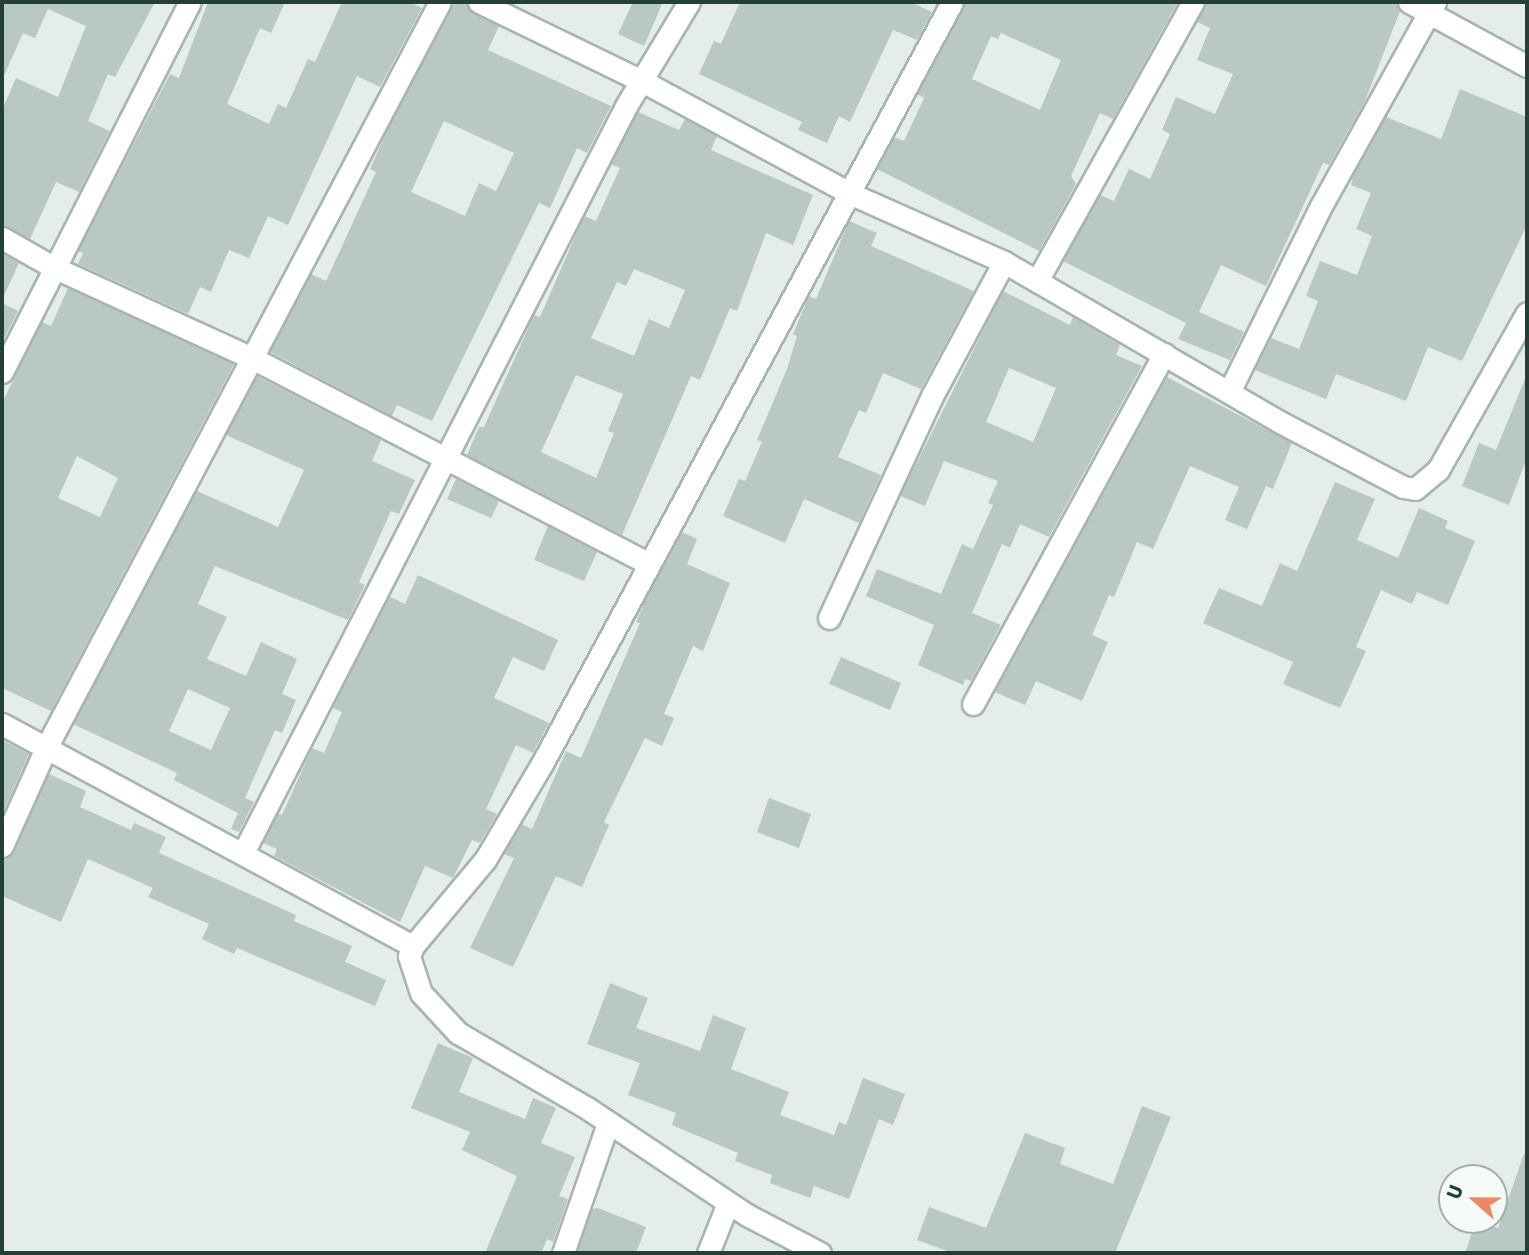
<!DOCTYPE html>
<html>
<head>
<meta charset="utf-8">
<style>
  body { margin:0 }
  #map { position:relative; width:1529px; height:1255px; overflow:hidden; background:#e4ede9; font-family:Jost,sans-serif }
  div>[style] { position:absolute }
  .building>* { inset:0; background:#b9c8c2 }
  .roads { filter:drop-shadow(2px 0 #a7b5b0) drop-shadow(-2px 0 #a7b5b0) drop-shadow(0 2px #a7b5b0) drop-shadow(0 -2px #a7b5b0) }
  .street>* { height:21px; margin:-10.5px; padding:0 10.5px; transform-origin:10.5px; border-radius:10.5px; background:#fff }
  span { translate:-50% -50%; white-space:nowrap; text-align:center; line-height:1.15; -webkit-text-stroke:5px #f5faf7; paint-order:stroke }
  .frame { position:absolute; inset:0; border:4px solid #243f38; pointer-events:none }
  .north { position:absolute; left:1438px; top:1164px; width:70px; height:70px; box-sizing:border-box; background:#f5faf7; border:2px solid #a1afab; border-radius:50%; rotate:291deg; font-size:19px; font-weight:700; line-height:28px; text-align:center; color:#243f38 }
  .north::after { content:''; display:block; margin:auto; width:24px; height:32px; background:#ef8761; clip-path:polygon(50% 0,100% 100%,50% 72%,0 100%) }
</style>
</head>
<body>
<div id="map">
  <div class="building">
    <i style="clip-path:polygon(2px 2px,155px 2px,115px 77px,108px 74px,88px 121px,110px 131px,79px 192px,56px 182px,30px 239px,2px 225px,2px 110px,16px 78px,58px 97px,86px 26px,48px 9px,35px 38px,23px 33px,2px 80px)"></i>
    <i style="clip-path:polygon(208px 2px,285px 2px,271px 33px,260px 28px,227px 104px,269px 124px,278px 104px,286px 108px,308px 59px,315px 62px,342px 2px,409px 2px,422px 8px,380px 87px,357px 76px,288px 225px,268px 216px,249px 258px,229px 250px,211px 292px,200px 287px,188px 314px,78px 264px,83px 253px,78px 251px,170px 74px,179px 78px)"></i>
    <i style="clip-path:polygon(evenodd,455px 2px,466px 2px,473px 13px,499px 26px,488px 50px,611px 106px,587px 153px,577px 148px,550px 208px,539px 203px,432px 421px,397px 405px,392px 416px,270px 352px,311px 274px,326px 281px,376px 172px,370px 169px,387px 131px,455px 2px,444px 121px,514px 153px,496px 191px,479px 183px,465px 216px,411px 192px,444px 121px)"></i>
    <i style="clip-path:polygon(633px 2px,663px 2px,644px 46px,618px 34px)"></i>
    <i style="clip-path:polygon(740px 2px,910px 2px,932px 12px,917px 40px,893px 30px,850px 122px,839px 116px,827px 143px,798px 130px,802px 122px,699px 74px,714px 41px,721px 44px)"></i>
    <i style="clip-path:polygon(evenodd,965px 2px,1178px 2px,1113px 119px,1100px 113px,1071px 176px,1076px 184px,1039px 251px,877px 169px,894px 137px,904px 141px,924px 98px,917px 94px,965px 2px,1001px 33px,1061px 60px,1040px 110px,972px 79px,991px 36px,998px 39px,1001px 33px)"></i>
    <i style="clip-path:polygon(1206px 2px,1396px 2px,1400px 11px,1365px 101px,1329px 165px,1323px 163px,1266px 286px,1221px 265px,1199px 312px,1244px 332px,1230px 360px,1178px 339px,1186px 323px,1063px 261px,1100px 195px,1114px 201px,1129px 169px,1150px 179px,1170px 134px,1162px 130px,1176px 97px,1215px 114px,1233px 74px,1197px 60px,1210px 28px,1197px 22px)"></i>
    <i style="clip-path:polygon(1460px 89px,1527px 117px,1527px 225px,1462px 361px,1428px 347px,1406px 401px,1336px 374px,1326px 399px,1255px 370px,1271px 338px,1299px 349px,1318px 301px,1306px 296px,1320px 261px,1357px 275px,1372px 236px,1356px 229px,1371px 193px,1351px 185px,1353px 176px,1386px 117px,1441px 139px)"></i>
    <i style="clip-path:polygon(evenodd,638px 112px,679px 130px,685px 119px,717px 136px,711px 150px,813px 195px,793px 245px,766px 233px,737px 311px,730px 308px,700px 380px,691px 376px,622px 535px,467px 455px,479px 427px,484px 427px,534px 315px,540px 317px,584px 216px,596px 221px,620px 168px,611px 164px,638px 112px,634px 269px,685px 290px,669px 328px,649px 319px,634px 356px,591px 338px,617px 282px,626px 286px,634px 269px,638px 112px,576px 375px,623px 394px,608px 431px,614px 433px,596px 478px,541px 452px,576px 375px)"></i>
    <i style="clip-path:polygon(849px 221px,877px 233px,871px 246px,974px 291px,921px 389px,883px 373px,866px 413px,859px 410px,838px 457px,881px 475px,859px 523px,804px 499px,785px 543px,723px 516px,739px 479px,745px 481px,762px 442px,757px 440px,787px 369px,797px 336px,793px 334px,809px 296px,816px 299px)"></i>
    <i style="clip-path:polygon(2px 253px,19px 263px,2px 300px)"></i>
    <i style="clip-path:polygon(evenodd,68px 288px,234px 364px,51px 711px,2px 688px,2px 403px,42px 322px,51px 326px,68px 288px,77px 456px,118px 478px,100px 517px,58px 498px,77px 456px)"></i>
    <i style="clip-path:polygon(evenodd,1003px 291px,1070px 325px,1073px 317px,1120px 345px,1116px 355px,1142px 366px,1049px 537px,1020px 524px,1010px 548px,1002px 544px,972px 613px,1001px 625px,971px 681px,965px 679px,963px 685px,918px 665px,934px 625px,866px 596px,877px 569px,941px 594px,962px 544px,973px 549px,993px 505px,988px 503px,998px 481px,944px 461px,925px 506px,900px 496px,1003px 291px,1009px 368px,1056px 388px,1033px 442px,986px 422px,1009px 368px)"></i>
    <i style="clip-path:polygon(2px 303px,18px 311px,5px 337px,2px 335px)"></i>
    <i style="clip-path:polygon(1527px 374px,1527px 458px,1509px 505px,1462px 486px,1479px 443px,1496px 450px)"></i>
    <i style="clip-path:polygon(evenodd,257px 376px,381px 440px,372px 461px,415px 480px,399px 514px,391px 511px,359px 582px,365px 585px,348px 620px,215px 566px,198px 604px,227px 617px,207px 659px,246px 676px,261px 642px,297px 659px,282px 694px,296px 700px,282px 733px,275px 730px,245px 798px,254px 802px,239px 832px,231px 829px,238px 813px,174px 780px,177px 773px,73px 724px,197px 491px,278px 527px,304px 470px,226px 435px,257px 376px,188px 689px,230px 708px,211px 750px,169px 731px,188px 689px)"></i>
    <i style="clip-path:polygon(1167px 377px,1292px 443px,1273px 489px,1266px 486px,1247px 529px,1225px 520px,1239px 487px,1190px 466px,1153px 549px,1137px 542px,1114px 597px,1109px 595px,1092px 635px,1108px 642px,1082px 701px,1036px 681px,1025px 705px,995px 692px)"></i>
    <i style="clip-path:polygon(456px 479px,499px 501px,491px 518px,447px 499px)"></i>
    <i style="clip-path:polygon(1335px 482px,1375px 499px,1357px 540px,1398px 558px,1419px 508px,1448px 521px,1445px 528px,1475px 541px,1448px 605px,1417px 592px,1412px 604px,1381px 590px,1356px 647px,1366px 651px,1340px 708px,1283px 684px,1293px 662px,1203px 623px,1219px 588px,1262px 606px,1280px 563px,1297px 571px)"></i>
    <i style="clip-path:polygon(548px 526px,597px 552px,584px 581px,534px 560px)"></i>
    <i style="clip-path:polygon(682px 532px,697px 539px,687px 564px,730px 583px,703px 651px,693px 646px,664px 714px,674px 718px,662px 746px,645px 738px,604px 822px,609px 825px,582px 887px,556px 876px,513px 967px,470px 948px,514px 858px,504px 854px,521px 824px,532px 829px,566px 751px,581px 758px,640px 623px,636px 622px,645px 601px)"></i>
    <i style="clip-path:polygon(418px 575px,558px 640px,544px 671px,513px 657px,494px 698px,549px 723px,533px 753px,516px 745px,486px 809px,497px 814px,480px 843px,472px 840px,453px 878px,425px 866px,400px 922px,274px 856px,277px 849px,263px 843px,278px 814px,282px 815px,312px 748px,324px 753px,342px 712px,333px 708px,389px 596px,405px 604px)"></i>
    <i style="clip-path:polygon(841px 657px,901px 683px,890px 710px,829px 684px)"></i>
    <i style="clip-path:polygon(2px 740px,29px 754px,2px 815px)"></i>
    <i style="clip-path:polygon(49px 774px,86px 791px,80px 807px,131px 830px,134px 823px,166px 837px,159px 853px,296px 915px,294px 921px,352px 946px,345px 962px,386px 980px,375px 1006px,237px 948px,234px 954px,202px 939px,209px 924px,148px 897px,153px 888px,88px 859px,61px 922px,2px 896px,2px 859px,14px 851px)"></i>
    <i style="clip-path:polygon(769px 798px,811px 814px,799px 848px,757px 832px)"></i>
    <i style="clip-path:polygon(610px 983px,648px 998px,636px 1028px,700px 1051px,713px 1015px,746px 1028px,731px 1069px,789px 1092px,780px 1115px,834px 1135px,839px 1122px,846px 1125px,863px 1078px,905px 1094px,893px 1125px,879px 1119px,849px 1199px,814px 1186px,810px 1198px,770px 1183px,772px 1175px,735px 1161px,738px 1153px,672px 1125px,676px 1113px,628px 1095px,640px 1063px,587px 1044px)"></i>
    <i style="clip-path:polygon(438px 1043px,473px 1058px,459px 1092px,525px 1119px,533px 1098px,556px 1108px,541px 1143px,575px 1157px,559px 1196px,568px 1199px,553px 1242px,547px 1239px,541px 1253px,485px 1253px,517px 1176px,462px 1150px,470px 1132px,411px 1108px)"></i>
    <i style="clip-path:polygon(1142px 1106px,1171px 1117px,1115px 1253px,953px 1253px,917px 1240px,929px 1207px,986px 1228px,1025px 1133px,1065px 1148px,1060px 1164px,1113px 1184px)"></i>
    <i style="clip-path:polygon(1524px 1154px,1527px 1154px,1527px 1253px,1465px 1253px,1476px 1221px,1498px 1228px)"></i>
    <i style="clip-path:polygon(598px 1208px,646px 1227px,636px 1253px,577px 1252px,592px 1209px)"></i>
  </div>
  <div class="roads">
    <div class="street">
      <i style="left:479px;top:2px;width:183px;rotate:25.9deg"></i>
      <i style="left:644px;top:82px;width:233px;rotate:28.4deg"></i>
      <i style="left:849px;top:193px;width:170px;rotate:24deg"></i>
      <i style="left:1004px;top:262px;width:317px;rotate:30.1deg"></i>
      <i style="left:1278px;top:421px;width:141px;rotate:27.8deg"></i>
      <i style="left:1403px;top:487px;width:12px;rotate:9deg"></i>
      <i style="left:1415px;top:489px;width:30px;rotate:-40deg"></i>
      <i style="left:1438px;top:470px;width:180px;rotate:-60.5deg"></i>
      <i style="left:1409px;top:2px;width:134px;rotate:28.5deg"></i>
      <i style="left:2px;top:238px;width:59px;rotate:29.6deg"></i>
      <i style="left:53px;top:267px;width:219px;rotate:24.6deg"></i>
      <i style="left:252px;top:358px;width:445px;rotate:27.4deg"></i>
      <i style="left:1037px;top:281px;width:320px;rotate:-60.8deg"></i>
      <i style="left:2px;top:372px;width:415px;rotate:-63.1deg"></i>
      <i style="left:1229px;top:392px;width:208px;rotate:-63.7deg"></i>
      <i style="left:1321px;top:206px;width:234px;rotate:-60.8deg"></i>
      <i style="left:829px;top:618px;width:245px;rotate:-65.1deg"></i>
      <i style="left:932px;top:396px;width:152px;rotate:-61.8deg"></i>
      <i style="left:973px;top:704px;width:399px;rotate:-61.4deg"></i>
      <i style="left:2px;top:724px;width:467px;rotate:28.4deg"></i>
      <i style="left:2px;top:846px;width:110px;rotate:-65.8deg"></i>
      <i style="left:47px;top:746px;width:841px;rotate:-62.16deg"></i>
      <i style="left:243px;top:853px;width:839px;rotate:-62.85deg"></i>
      <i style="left:626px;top:106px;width:122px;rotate:-58.8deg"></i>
      <i style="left:563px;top:1253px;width:138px;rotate:-70.9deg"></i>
      <i style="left:708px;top:1253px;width:54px;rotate:-68.2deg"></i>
      <i style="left:820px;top:1253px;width:82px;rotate:-152.5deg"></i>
      <i style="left:747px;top:1215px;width:192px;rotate:-146.2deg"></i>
      <i style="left:587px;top:1108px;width:149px;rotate:-149.8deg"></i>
      <i style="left:458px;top:1033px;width:54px;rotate:-132.8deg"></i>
      <i style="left:421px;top:993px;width:39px;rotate:-108deg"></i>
      <i style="left:409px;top:956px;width:11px;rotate:-68deg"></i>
      <i style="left:413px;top:946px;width:112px;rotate:-50.1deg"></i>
      <i style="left:485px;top:860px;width:114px;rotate:-59.4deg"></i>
      <i style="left:543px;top:762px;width:863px;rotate:-61.71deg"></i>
    </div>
  </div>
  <div class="frame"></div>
  <div class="north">U</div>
</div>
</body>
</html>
